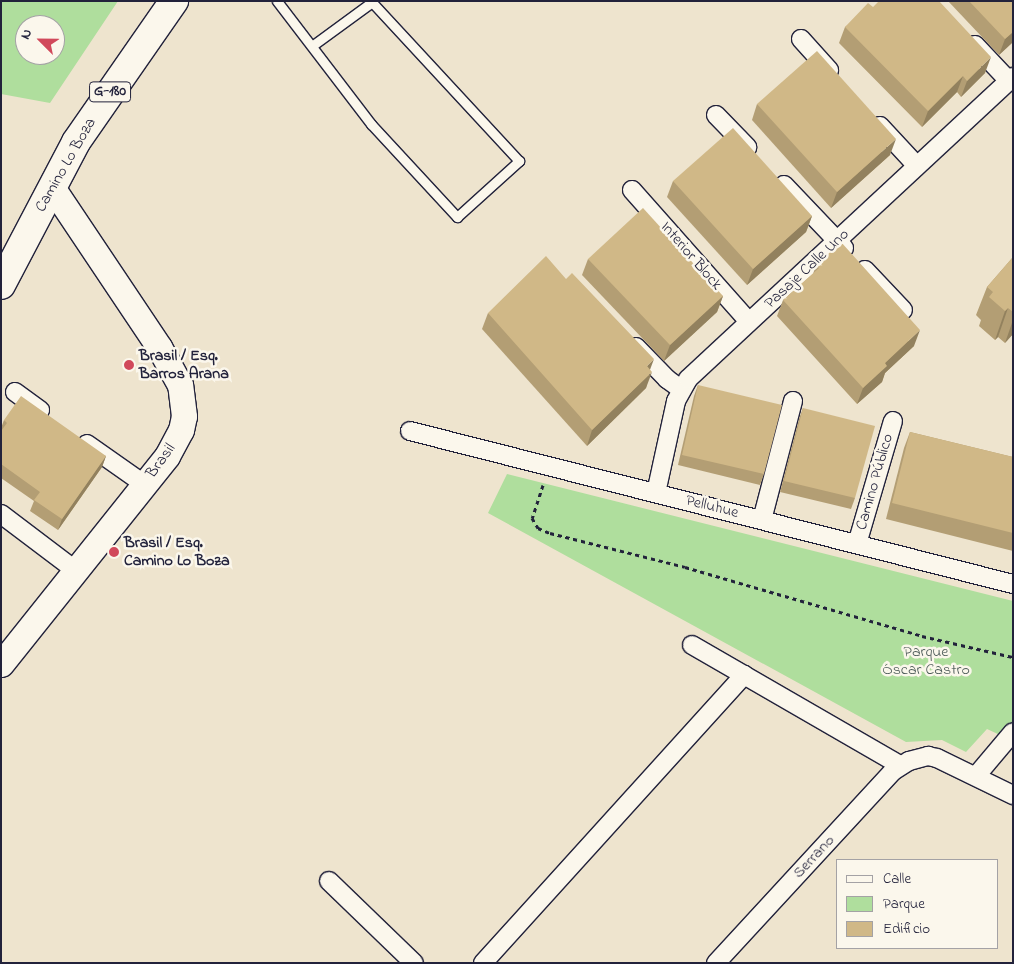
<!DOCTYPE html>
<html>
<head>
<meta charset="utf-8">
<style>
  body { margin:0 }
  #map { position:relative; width:1014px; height:964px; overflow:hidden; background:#eee4ce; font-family:"Indie Flower",sans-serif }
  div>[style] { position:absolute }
  .green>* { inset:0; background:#afde9d }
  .path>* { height:3px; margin-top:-1.5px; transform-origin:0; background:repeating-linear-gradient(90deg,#22223b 0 4px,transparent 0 8px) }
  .roads { filter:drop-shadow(1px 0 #22223b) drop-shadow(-1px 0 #22223b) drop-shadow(0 1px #22223b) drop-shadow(0 -1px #22223b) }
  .service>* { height:9px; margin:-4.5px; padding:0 4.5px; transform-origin:4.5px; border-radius:4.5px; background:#fbf7ec }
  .minor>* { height:18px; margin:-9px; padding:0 9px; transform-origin:9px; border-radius:9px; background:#fbf7ec }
  .secondary>* { height:25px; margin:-12.5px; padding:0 12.5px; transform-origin:12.5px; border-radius:12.5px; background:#fbf7ec }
  .primary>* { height:28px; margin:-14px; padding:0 14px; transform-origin:14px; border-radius:14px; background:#fbf7ec }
  .wall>* { inset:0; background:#b39e74 }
  .shaded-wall>* { inset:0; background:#92815e }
  .building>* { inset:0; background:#d0b887 }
  .dots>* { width:14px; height:14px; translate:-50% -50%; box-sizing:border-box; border:2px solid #fbf7ec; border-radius:50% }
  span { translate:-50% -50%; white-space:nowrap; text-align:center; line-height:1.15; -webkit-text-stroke:5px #fbf7ec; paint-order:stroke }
  .shield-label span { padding:1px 4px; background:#fbf7ec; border:1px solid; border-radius:4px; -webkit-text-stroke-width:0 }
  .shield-label { font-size:15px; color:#22223b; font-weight:700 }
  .street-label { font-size:16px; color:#22223b }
  .poi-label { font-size:16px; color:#22223b; font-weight:700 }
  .left { translate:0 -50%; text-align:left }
  .park-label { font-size:16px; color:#4c5a58 }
  .frame { position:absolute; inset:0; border:2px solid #22223b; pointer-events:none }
  .legend { position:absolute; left:836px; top:859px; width:162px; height:90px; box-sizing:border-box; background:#fbf7ec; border:1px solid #a4a2a5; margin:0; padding:6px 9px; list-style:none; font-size:15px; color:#22223b }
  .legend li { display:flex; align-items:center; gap:10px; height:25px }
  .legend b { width:25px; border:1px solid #a4a2a5 }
  .north { position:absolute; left:15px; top:15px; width:50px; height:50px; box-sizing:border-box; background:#fbf7ec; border:1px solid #a4a2a5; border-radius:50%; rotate:293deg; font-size:14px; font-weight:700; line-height:20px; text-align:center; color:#22223b }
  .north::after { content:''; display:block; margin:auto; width:18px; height:22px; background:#d1495b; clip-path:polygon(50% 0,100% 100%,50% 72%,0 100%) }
</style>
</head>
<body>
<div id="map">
  <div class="green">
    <i style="clip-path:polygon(evenodd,1px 1px,118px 1px,50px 103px,1px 94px,1px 1px,25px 25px,55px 25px,55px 55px,25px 55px,25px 25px)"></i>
    <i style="clip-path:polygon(507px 474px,1013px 601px,1013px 741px,987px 729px,966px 752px,942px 740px,906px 742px,488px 513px)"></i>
  </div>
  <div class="path">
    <i style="left:543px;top:485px;width:35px;rotate:108deg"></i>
    <i style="left:532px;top:518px;width:12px;rotate:59deg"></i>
    <i style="left:538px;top:528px;width:13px;rotate:23deg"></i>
    <i style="left:550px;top:533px;width:139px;rotate:14.1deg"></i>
    <i style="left:685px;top:567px;width:247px;rotate:16.2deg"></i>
    <i style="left:922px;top:636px;width:93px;rotate:13deg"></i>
  </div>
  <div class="roads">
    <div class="service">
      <i style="left:277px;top:1px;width:155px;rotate:52.6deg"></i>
      <i style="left:371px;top:124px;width:127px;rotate:47.2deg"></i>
      <i style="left:457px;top:217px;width:84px;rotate:-42.1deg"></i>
      <i style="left:519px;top:161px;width:217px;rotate:-132.8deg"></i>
      <i style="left:372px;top:2px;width:73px;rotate:143.9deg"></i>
    </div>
    <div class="minor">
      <i style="left:801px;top:39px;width:42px;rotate:47.9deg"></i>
      <i style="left:975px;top:45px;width:50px;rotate:46.6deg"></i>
      <i style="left:716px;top:115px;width:45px;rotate:45.9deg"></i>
      <i style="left:880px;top:126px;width:54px;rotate:47.2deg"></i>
      <i style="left:784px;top:185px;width:87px;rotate:46.4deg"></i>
      <i style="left:632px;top:190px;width:176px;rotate:48.4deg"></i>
      <i style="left:865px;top:270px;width:55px;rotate:46.5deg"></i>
      <i style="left:636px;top:347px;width:45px;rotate:45.9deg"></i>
      <i style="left:667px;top:379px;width:17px;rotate:36deg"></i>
      <i style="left:15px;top:392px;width:31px;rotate:36deg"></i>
      <i style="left:410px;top:431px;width:622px;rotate:14.24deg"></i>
      <i style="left:87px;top:444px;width:70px;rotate:35.1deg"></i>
      <i style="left:656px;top:493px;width:94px;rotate:-77.7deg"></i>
      <i style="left:676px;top:401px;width:25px;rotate:-61deg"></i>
      <i style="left:688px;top:379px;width:444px;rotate:-42.9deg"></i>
      <i style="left:1px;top:514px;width:93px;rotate:37.1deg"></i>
      <i style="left:762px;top:520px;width:123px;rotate:-75.4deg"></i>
      <i style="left:857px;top:544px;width:128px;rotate:-73.7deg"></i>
      <i style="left:692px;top:645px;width:240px;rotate:30deg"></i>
      <i style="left:976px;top:776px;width:57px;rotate:-49.9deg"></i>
      <i style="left:329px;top:881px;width:118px;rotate:44deg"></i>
      <i style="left:483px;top:963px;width:389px;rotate:-47.8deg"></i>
      <i style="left:716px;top:963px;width:261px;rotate:-47.3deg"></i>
      <i style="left:893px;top:771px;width:19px;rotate:-32deg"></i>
      <i style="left:909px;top:761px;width:20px;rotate:-15deg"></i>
      <i style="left:928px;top:756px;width:9px;rotate:13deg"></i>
      <i style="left:937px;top:758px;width:85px;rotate:26deg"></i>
    </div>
    <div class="secondary">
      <i style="left:1px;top:664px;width:266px;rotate:-51.4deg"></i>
      <i style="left:167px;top:456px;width:30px;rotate:-62deg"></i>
      <i style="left:181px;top:430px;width:14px;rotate:-78deg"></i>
      <i style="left:184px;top:416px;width:31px;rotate:-97deg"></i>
      <i style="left:180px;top:385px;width:43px;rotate:-118.9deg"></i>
      <i style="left:159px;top:347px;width:192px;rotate:-123.8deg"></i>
    </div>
    <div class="primary">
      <i style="left:1px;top:285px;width:161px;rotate:-62.3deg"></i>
      <i style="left:76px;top:142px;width:172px;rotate:-55.2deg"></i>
    </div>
  </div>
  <div class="wall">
    <i style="clip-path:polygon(948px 1px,1013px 1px,1013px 42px,999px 55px)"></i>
    <i style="clip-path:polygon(873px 7px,985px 73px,961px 97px,957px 92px,922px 127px,839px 43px,845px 27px)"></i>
    <i style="clip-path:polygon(757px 104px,890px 155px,831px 208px,752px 120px)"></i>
    <i style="clip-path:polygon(673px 181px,812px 216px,806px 232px,747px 285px,667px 197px)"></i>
    <i style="clip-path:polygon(1013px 257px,1013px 334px,1005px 343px,998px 337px,995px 340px,979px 326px,981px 320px,976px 315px,987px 287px)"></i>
    <i style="clip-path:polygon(588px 259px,723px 296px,717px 312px,664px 361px,582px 275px)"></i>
    <i style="clip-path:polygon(816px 265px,914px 346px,885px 373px,882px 382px,857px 404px,777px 316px,783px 300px,813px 274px)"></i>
    <i style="clip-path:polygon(488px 313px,650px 370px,646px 388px,587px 446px,482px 329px)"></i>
    <i style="clip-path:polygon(698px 385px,764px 474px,760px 485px,678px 465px,694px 396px)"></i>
    <i style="clip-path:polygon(803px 408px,855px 498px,851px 509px,780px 492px,799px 419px)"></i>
    <i style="clip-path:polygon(4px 420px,106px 456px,102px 467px,58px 530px,30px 511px,34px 501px,1px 478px,1px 428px)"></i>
    <i style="clip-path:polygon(910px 432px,1013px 457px,1013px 551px,886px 519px,904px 448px)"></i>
  </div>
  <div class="shaded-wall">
    <i style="clip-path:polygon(1013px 32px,1013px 42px,999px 55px,1005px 39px)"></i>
    <i style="clip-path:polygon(991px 57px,985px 73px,961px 97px,967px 81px)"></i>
    <i style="clip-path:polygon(963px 76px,957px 92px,922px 127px,928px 111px)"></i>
    <i style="clip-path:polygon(896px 139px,890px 155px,831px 208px,837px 192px)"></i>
    <i style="clip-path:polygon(812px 216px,806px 232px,747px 285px,753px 269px)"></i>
    <i style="clip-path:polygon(723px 296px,717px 312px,664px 361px,670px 345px)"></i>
    <i style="clip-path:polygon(1008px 308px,998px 337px,995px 340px,1005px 311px)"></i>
    <i style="clip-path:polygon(1013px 320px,1013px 334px,1005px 343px)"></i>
    <i style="clip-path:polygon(920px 330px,914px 346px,885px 373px,882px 382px,857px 404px,863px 388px,885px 363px)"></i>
    <i style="clip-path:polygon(654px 359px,648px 375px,647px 366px)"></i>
    <i style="clip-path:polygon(652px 372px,646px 388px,587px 446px,592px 430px)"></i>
    <i style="clip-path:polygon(106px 456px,102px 467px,58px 530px,62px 519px)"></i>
  </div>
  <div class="building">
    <i style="clip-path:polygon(879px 1px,939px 1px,991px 57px,967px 81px,963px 76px,928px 111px,845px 27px,868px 3px,873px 7px)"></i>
    <i style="clip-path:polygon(969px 1px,1013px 1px,1013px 32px,1005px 39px)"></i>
    <i style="clip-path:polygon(817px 51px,896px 139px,837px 192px,757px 104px)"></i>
    <i style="clip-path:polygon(733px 128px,812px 216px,753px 269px,673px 181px)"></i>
    <i style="clip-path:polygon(643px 208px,723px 296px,670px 345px,588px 259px)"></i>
    <i style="clip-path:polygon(841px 242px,920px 330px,885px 363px,887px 366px,863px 388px,783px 300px,819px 268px,816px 265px)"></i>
    <i style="clip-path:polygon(546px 256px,566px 279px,572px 273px,654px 359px,647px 366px,652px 372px,592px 430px,488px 313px)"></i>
    <i style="clip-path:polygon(1013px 257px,1013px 312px,1008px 308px,1005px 311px,989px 297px,993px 292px,987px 287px)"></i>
    <i style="clip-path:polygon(698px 385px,782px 405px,764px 474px,682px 455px)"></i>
    <i style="clip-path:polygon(21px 396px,106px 456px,62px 519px,34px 500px,40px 492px,1px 464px,1px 431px,7px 423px,4px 420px)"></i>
    <i style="clip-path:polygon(803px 408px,875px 426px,855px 498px,784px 481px)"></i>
    <i style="clip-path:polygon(910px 432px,1013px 457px,1013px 533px,892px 503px)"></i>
  </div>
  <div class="dots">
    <i style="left:129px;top:365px;background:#d1495b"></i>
    <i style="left:114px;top:552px;background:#d1495b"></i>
  </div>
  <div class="shield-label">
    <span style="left:110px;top:92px">G-180</span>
  </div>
  <div class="street-label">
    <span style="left:66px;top:165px;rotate:-60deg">Camino Lo Boza</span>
    <span style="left:691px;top:256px;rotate:49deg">Interior Block</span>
    <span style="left:807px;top:269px;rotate:-43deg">Pasaje Calle Uno</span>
    <span style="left:161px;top:461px;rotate:-54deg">Brasil</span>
    <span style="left:875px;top:482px;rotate:-74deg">Camino Público</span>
    <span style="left:712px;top:507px;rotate:14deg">Pelluhue</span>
    <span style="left:814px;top:857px;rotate:-47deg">Serrano</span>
  </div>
  <div class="poi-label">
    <span class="left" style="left:139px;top:365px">Brasil / Esq.<br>Barros Arana</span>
    <span class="left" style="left:124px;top:552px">Brasil / Esq.<br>Camino Lo Boza</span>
  </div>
  <div class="park-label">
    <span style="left:926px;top:661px">Parque<br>Óscar Castro</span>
  </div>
  <div class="frame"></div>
  <ul class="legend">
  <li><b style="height:6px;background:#fbf7ec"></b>Calle</li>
  <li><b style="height:14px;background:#afde9d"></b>Parque</li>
  <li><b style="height:14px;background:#d0b887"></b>Edificio</li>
  </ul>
  <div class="north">N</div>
</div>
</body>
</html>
